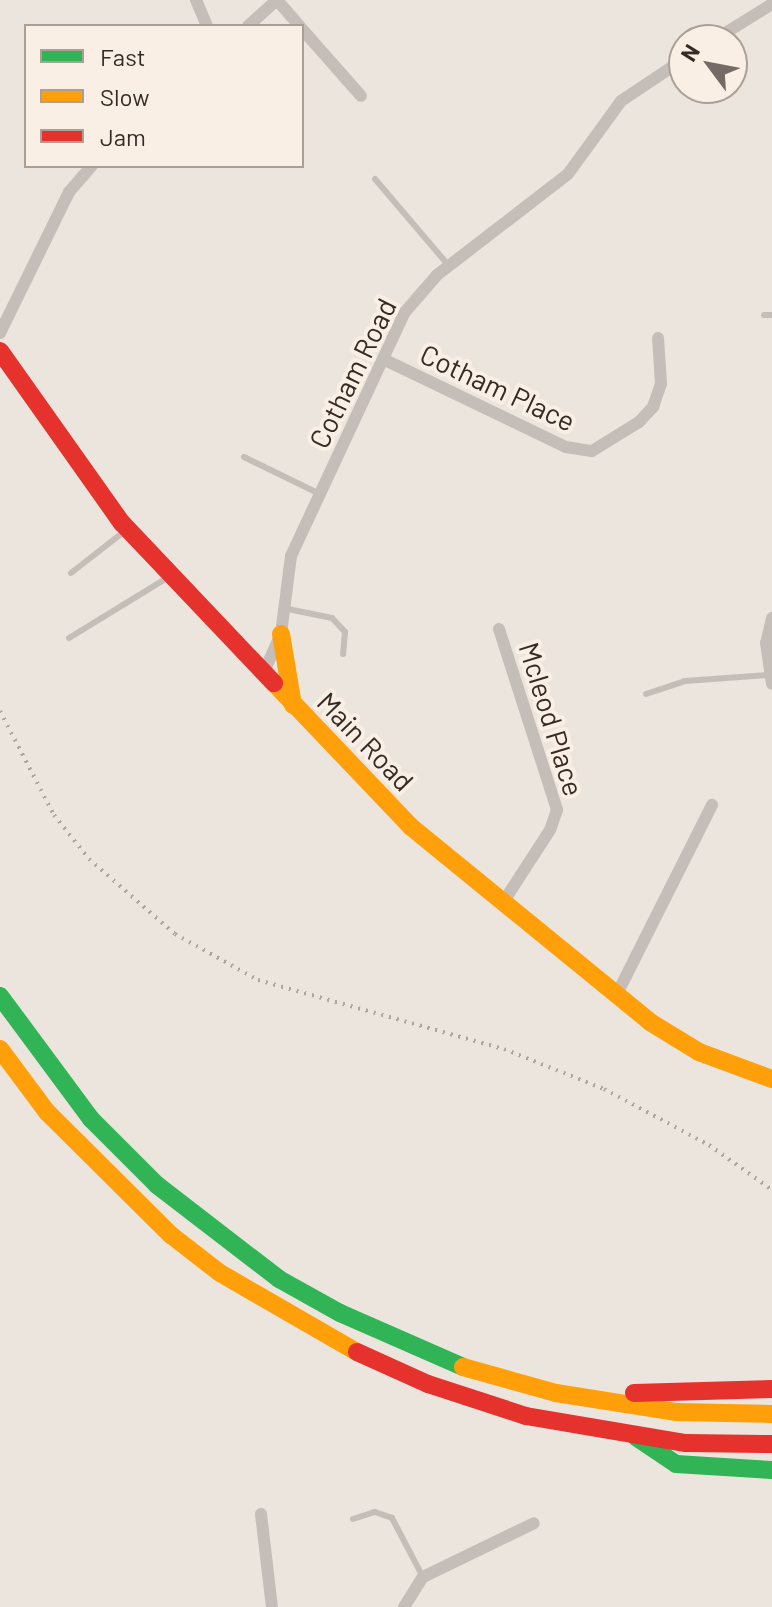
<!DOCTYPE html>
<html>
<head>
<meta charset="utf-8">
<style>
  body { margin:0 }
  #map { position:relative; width:772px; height:1607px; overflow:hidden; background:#ece5de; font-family:Barlow,sans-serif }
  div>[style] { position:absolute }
  .lane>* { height:6px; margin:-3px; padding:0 3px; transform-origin:3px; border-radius:3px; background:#c5bdb7 }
  .street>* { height:12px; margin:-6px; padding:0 6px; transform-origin:6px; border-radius:6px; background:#c5bdb7 }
  .fast>* { height:18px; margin:-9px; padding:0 9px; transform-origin:9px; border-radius:9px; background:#30b455 }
  .slow>* { height:18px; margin:-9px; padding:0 9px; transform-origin:9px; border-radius:9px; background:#ff9f0a }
  .jam>* { height:18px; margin:-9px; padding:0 9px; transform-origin:9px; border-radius:9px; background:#e5322d }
  .rail>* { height:4px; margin-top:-2px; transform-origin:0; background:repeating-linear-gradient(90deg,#aca6a2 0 2px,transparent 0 8px) }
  span { translate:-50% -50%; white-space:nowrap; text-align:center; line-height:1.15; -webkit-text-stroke:8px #f9efe4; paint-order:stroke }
  .street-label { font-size:28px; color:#352a26 }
  .legend { position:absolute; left:24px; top:24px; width:280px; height:144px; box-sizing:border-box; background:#f9efe4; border:2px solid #aba098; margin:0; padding:10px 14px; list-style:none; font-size:24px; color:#352a26 }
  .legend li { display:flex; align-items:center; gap:16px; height:40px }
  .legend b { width:40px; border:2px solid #aba098 }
  .north { position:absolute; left:668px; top:24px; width:80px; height:80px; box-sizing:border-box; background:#f9efe4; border:2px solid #aba098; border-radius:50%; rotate:302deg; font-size:22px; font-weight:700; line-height:32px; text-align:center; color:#352a26 }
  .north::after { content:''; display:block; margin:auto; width:28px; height:36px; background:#756b66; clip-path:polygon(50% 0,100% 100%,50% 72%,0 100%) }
</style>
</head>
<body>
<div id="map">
  <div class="lane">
    <i style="left:375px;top:179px;width:114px;rotate:49.6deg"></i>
    <i style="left:764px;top:315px;width:8px"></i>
    <i style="left:244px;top:457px;width:85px;rotate:26deg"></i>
    <i style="left:71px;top:573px;width:68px;rotate:-37.9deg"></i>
    <i style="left:283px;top:608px;width:50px;rotate:11.5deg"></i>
    <i style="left:332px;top:618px;width:19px;rotate:47deg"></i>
    <i style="left:345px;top:632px;width:22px;rotate:95deg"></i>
    <i style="left:69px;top:638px;width:119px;rotate:-31.5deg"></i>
    <i style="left:646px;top:694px;width:41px;rotate:-18.4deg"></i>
    <i style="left:685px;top:681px;width:84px;rotate:-4.1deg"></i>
    <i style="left:353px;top:1519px;width:23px;rotate:-18deg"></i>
    <i style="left:375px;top:1512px;width:18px;rotate:19deg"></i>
    <i style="left:392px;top:1518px;width:67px;rotate:62.3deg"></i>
  </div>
  <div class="street">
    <i style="left:196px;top:0;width:28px;rotate:67deg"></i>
    <i style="left:248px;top:26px;width:39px;rotate:-42deg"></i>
    <i style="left:277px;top:0;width:35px;rotate:49deg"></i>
    <i style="left:302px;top:29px;width:89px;rotate:48.6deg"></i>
    <i style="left:714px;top:40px;width:68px;rotate:-31.8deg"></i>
    <i style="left:0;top:333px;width:157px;rotate:-63.9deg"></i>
    <i style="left:69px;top:192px;width:35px;rotate:-49deg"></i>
    <i style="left:383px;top:359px;width:203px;rotate:25.7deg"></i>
    <i style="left:566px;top:447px;width:26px;rotate:9deg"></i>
    <i style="left:592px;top:451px;width:55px;rotate:-31.7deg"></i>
    <i style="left:639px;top:422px;width:21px;rotate:-47deg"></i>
    <i style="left:653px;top:407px;width:24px;rotate:-71deg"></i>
    <i style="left:661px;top:384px;width:46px;rotate:-93.7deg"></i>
    <i style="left:772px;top:618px;width:26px;rotate:103deg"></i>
    <i style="left:766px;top:643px;width:41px;rotate:81.7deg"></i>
    <i style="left:499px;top:629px;width:190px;rotate:72.2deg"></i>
    <i style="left:557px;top:810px;width:21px;rotate:109deg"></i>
    <i style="left:550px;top:830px;width:88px;rotate:123deg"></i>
    <i style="left:263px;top:674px;width:44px;rotate:-65.8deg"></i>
    <i style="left:281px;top:634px;width:79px;rotate:-82.7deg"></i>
    <i style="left:291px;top:556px;width:269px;rotate:-65deg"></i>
    <i style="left:405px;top:312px;width:49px;rotate:-49.1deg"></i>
    <i style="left:437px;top:275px;width:165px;rotate:-37.6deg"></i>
    <i style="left:568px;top:174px;width:90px;rotate:-54deg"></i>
    <i style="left:621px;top:101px;width:76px;rotate:-33.7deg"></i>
    <i style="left:616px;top:996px;width:214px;rotate:-63.3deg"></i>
    <i style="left:261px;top:1514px;width:94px;rotate:83.3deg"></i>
    <i style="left:404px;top:1607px;width:36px;rotate:-58deg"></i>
    <i style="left:423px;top:1577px;width:123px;rotate:-25.9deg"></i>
  </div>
  <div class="fast">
    <i style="left:0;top:996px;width:153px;rotate:53.5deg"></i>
    <i style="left:91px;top:1119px;width:93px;rotate:45deg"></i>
    <i style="left:157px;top:1185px;width:154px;rotate:37.6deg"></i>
    <i style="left:279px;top:1279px;width:70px;rotate:29.1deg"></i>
    <i style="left:340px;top:1313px;width:134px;rotate:23.7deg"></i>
    <i style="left:636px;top:1437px;width:48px;rotate:34deg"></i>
    <i style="left:676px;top:1464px;width:96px;rotate:3.6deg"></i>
  </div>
  <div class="slow">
    <i style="left:281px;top:634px;width:72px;rotate:80.4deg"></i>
    <i style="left:274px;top:683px;width:197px;rotate:46.4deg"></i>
    <i style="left:410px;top:826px;width:310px;rotate:39.2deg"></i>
    <i style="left:650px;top:1022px;width:57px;rotate:31.5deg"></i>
    <i style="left:699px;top:1052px;width:78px;rotate:20.3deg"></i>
    <i style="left:0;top:1049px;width:79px;rotate:53.3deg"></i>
    <i style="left:47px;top:1112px;width:175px;rotate:44.8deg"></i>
    <i style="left:171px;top:1235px;width:62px;rotate:37.8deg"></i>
    <i style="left:220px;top:1273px;width:158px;rotate:30deg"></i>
    <i style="left:463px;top:1367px;width:97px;rotate:15.6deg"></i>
    <i style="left:556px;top:1393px;width:121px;rotate:9deg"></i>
    <i style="left:676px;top:1412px;width:96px;rotate:1.2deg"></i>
  </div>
  <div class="jam">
    <i style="left:0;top:351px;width:211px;rotate:54.7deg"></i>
    <i style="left:122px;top:523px;width:221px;rotate:46.5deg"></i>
    <i style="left:357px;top:1352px;width:78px;rotate:24.3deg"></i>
    <i style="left:428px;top:1384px;width:103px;rotate:18.1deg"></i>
    <i style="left:526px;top:1416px;width:162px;rotate:9.6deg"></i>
    <i style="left:686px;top:1443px;width:86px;rotate:0.7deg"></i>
    <i style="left:634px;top:1393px;width:138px;rotate:-1.7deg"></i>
  </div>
  <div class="rail">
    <i style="left:0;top:711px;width:117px;rotate:62.6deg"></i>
    <i style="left:54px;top:815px;width:56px;rotate:51.5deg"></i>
    <i style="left:89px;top:859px;width:114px;rotate:41.1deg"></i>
    <i style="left:175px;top:934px;width:95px;rotate:29deg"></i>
    <i style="left:258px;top:980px;width:255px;rotate:15.7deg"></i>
    <i style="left:504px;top:1049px;width:108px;rotate:21.8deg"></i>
    <i style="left:604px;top:1089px;width:119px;rotate:28.1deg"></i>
    <i style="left:709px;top:1145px;width:77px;rotate:35.5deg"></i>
  </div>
  <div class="street-label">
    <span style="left:352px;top:373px;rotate:-64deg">Cotham Road</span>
    <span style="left:498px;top:387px;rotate:25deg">Cotham Place</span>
    <span style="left:552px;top:719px;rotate:73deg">Mcleod Place</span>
    <span style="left:366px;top:741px;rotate:46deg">Main Road</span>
  </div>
  <ul class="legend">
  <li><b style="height:10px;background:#30b455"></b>Fast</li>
  <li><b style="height:10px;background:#ff9f0a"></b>Slow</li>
  <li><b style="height:10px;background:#e5322d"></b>Jam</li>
  </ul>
  <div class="north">N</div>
</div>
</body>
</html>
